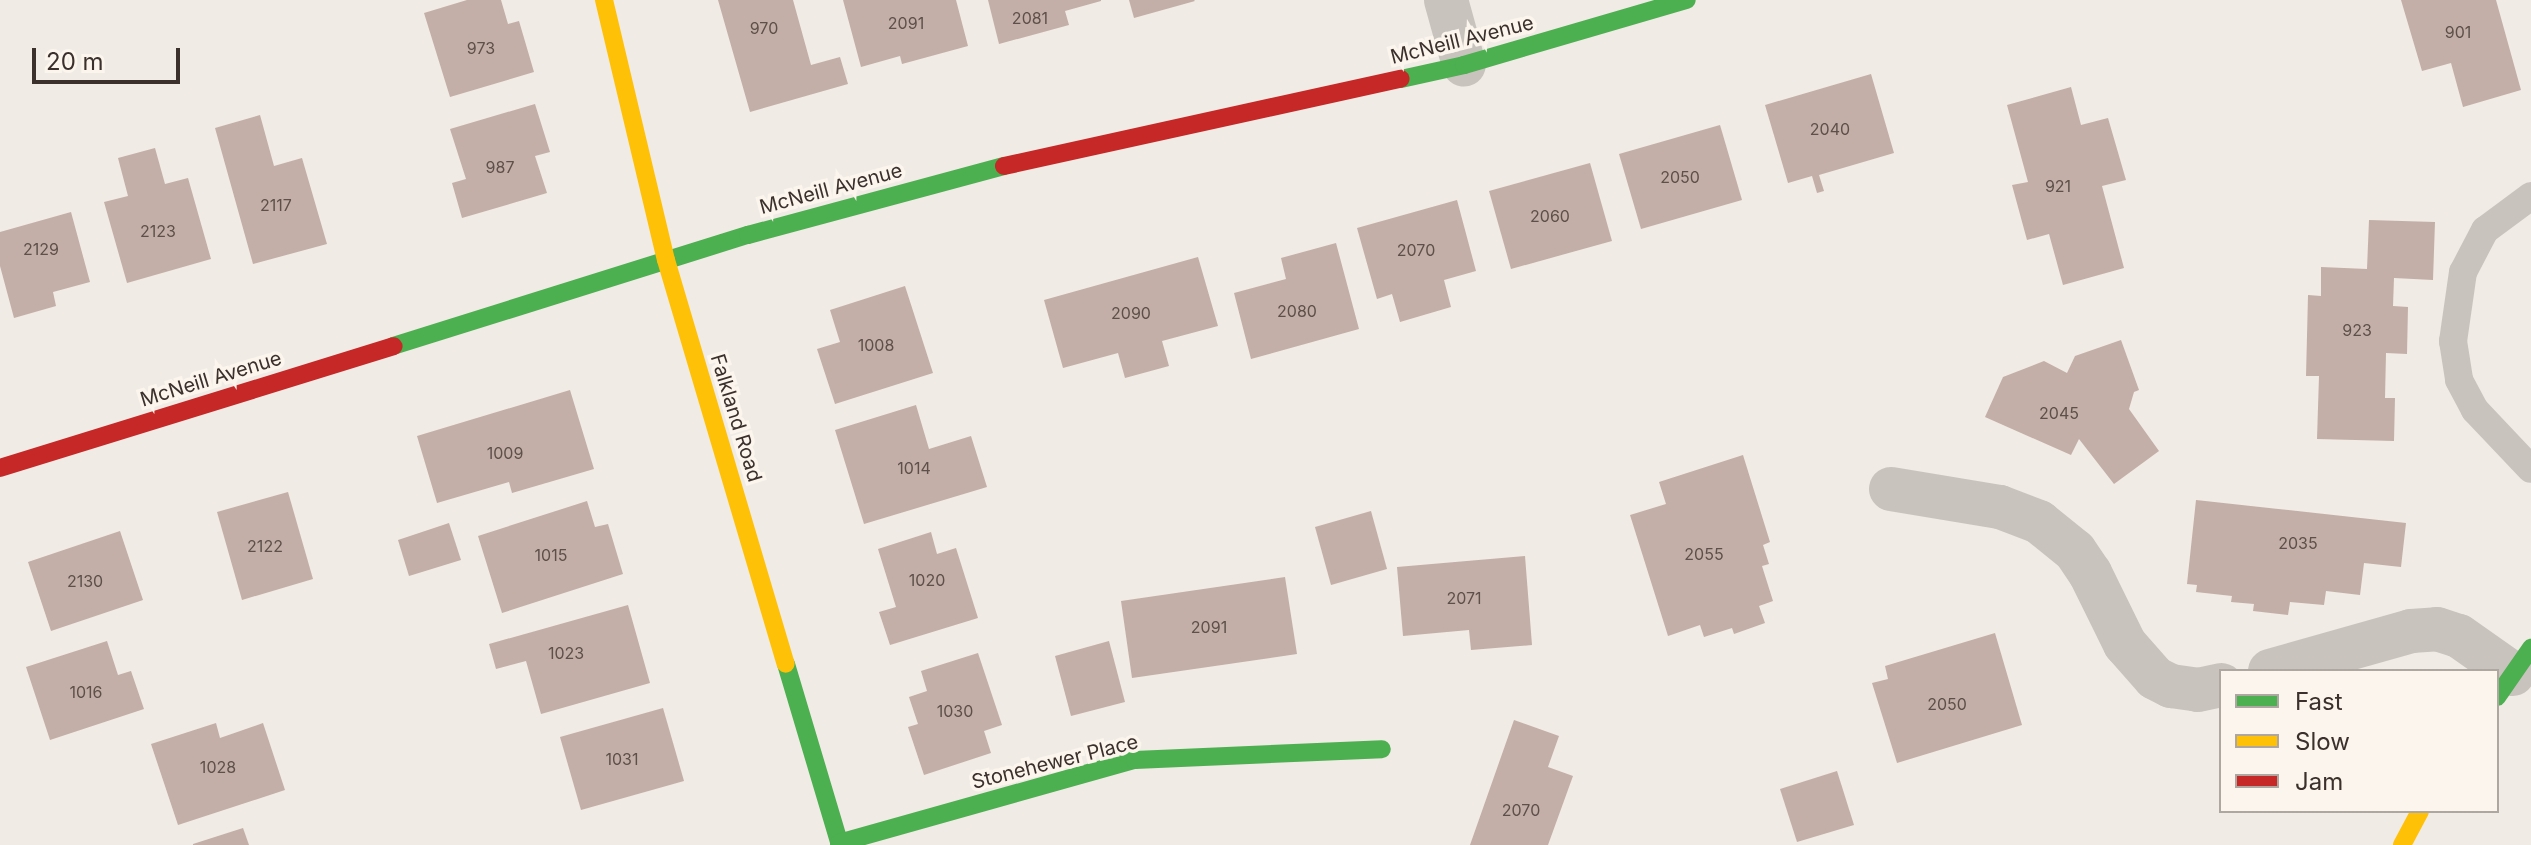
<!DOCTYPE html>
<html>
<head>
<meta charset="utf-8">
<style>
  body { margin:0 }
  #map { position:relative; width:2531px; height:845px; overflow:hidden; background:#f0ebe5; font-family:Inter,sans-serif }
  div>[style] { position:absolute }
  .building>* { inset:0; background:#c3afa7 }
  .lane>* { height:28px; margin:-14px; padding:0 14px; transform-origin:14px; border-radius:14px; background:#c9c3be }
  .street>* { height:44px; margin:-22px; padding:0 22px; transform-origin:22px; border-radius:22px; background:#c9c3be }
  .fast>* { height:18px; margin:-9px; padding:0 9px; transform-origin:9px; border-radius:9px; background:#4caf50 }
  .slow>* { height:18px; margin:-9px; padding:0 9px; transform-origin:9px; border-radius:9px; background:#ffc107 }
  .jam>* { height:18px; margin:-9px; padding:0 9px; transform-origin:9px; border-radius:9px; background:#c62828 }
  span { translate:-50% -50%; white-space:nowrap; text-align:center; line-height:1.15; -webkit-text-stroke:7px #fbf5ee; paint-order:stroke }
  .number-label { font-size:16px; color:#5d504a }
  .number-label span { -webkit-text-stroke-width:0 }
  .street-label { font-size:20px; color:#3b302b }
  .legend { position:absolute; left:2219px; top:669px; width:280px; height:144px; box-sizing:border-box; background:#fbf5ee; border:2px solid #aea6a0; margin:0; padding:10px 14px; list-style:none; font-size:24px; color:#3b302b }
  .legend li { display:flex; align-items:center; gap:16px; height:40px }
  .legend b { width:40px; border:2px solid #aea6a0 }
  .scale { position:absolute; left:32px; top:48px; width:148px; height:36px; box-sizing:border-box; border:4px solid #3b302b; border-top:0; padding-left:10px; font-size:24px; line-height:28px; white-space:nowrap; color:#3b302b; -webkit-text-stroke:6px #fbf5ee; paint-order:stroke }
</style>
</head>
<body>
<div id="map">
  <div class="building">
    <i style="clip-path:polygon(467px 0,501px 0,508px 24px,519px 21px,534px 72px,450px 97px,424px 13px)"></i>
    <i style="clip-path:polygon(718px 0,793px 0,811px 65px,840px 57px,848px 84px,750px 112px)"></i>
    <i style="clip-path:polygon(843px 0,956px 0,968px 46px,902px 64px,900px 56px,861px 67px)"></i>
    <i style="clip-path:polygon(988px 0,1101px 0,1101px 1px,1065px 11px,1069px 25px,999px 44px)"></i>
    <i style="clip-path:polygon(1129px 0,1194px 0,1195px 1px,1134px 18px)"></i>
    <i style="clip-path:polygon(2401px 0,2496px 0,2521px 90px,2463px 107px,2451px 63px,2422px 71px)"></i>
    <i style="clip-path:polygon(1871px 74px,1894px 153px,1819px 175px,1824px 191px,1817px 193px,1812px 176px,1788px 183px,1765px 105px)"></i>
    <i style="clip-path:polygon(2071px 87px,2081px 125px,2108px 118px,2126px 180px,2102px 186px,2124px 268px,2063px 285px,2049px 234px,2027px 240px,2012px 185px,2028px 182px,2007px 105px)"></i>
    <i style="clip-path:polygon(535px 104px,550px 152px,535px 156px,547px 193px,462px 218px,452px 183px,466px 179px,450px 129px)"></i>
    <i style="clip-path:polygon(260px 115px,274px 166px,302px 158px,327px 244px,253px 264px,215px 128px)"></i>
    <i style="clip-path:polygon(1720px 125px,1742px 200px,1641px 229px,1619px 154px)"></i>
    <i style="clip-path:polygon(155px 148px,165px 184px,188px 178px,211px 259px,127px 283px,104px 202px,128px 196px,118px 158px)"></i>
    <i style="clip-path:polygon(1590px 163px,1612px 241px,1511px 269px,1489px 191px)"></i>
    <i style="clip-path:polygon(1457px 200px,1476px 271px,1444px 280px,1451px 307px,1400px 322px,1392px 294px,1377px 299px,1357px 228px)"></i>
    <i style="clip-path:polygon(71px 212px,90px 282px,53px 292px,56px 306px,14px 318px,0 266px,0 232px)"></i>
    <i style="clip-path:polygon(2369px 220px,2435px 222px,2433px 280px,2394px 278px,2393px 306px,2408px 307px,2407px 354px,2386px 353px,2385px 398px,2395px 398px,2394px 441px,2317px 439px,2319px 376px,2306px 376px,2308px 295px,2321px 296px,2321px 267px,2367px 269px)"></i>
    <i style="clip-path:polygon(1336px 243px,1359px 329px,1251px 359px,1234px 293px,1286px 279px,1281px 258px)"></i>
    <i style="clip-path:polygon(1198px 257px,1218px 326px,1162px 341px,1169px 366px,1125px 378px,1118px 353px,1063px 368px,1044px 300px)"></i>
    <i style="clip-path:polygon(905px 286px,933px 373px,835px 404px,817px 349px,840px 342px,830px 310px)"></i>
    <i style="clip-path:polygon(2121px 340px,2139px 390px,2134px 392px,2129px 409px,2159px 451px,2114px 484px,2079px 439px,2071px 455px,1985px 417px,2003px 377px,2044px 361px,2067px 373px,2075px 356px)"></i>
    <i style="clip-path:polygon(570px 390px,594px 469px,512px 493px,509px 482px,437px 503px,417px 436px)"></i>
    <i style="clip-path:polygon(916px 405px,929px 449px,971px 436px,987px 487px,864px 524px,835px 430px)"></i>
    <i style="clip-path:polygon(1743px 455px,1770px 542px,1763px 545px,1769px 564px,1762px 566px,1773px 601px,1759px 606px,1765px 623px,1734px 634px,1732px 628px,1704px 637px,1700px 625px,1668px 636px,1630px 515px,1666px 504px,1659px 482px)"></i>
    <i style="clip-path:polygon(288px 492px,313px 579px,242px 600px,217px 512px)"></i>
    <i style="clip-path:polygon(2196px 500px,2406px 523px,2401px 567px,2364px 563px,2360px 595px,2326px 591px,2324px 605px,2290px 602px,2288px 615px,2253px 611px,2254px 604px,2231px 602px,2232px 596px,2196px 592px,2197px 585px,2187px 584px)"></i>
    <i style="clip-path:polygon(587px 501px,595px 527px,608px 524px,623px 574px,502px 613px,478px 536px)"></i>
    <i style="clip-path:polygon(1371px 511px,1387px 569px,1331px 585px,1315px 527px)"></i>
    <i style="clip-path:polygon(449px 523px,461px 560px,409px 576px,398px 540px)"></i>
    <i style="clip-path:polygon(120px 531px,143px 600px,51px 631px,28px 562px)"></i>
    <i style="clip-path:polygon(931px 532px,937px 554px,956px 548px,978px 618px,890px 645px,879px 612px,896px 607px,878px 549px)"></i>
    <i style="clip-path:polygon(1525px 556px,1532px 645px,1471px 650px,1469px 630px,1403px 636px,1397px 567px)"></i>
    <i style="clip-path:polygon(1285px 577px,1297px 654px,1132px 678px,1121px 601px)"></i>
    <i style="clip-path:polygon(628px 605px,650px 683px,541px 714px,526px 661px,496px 669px,489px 644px)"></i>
    <i style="clip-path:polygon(1995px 633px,2022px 725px,1897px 763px,1872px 683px,1888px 679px,1885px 666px)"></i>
    <i style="clip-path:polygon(107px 641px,118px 675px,131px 671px,144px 709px,50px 740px,26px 667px)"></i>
    <i style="clip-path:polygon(1109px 641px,1125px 702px,1071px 716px,1055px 656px)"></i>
    <i style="clip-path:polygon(978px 653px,1002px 725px,984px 731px,991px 753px,924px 775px,908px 727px,918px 724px,909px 697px,927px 691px,921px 671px)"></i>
    <i style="clip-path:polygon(663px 708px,684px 781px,581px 810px,560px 737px)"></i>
    <i style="clip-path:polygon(1514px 720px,1559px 736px,1548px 767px,1573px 776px,1548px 845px,1470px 845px)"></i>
    <i style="clip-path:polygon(216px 723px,220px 738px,263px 723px,285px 790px,178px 825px,151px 744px)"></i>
    <i style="clip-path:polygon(1837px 771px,1854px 825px,1797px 842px,1780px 789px)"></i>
    <i style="clip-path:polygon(243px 828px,249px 845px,193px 845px,193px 844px)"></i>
  </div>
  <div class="lane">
    <i style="left:2531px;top:196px;width:57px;rotate:143.5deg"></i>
    <i style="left:2485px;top:230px;width:47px;rotate:117.6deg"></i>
    <i style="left:2463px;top:272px;width:70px;rotate:98.2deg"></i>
    <i style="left:2453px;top:341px;width:39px;rotate:81deg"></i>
    <i style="left:2459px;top:380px;width:34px;rotate:62deg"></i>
    <i style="left:2475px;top:410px;width:81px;rotate:46.5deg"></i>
  </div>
  <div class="street">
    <i style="left:1446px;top:0;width:67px;rotate:74.5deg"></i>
    <i style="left:1891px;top:489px;width:110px;rotate:9.4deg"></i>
    <i style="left:2000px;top:507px;width:42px;rotate:21deg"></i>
    <i style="left:2039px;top:522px;width:46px;rotate:38.9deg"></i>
    <i style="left:2075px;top:551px;width:27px;rotate:56deg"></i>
    <i style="left:2090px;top:573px;width:79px;rotate:63.8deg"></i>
    <i style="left:2125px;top:644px;width:45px;rotate:48.6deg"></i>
    <i style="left:2155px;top:678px;width:18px;rotate:27deg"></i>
    <i style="left:2171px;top:686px;width:27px;rotate:8deg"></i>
    <i style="left:2198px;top:690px;width:24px;rotate:-12deg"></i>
    <i style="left:2270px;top:671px;width:147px;rotate:-15.8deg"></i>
    <i style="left:2411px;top:631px;width:26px;rotate:-4deg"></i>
    <i style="left:2437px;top:629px;width:23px;rotate:18deg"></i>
    <i style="left:2459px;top:636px;width:66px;rotate:35.1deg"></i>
  </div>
  <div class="fast">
    <i style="left:1401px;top:79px;width:65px;rotate:-12.5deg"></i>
    <i style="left:1464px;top:65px;width:232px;rotate:-16.3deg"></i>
    <i style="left:393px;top:346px;width:372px;rotate:-17.4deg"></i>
    <i style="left:748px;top:235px;width:265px;rotate:-15.1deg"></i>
    <i style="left:786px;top:664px;width:189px;rotate:73.4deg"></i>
    <i style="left:2497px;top:697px;width:60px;rotate:-55.2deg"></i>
    <i style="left:839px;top:843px;width:307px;rotate:-15.7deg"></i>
    <i style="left:1135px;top:760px;width:247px;rotate:-2.5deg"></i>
  </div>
  <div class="slow">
    <i style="left:604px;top:0;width:267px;rotate:76.6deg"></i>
    <i style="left:666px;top:260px;width:421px;rotate:73.5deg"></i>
    <i style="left:2402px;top:845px;width:38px;rotate:-62deg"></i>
  </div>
  <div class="jam">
    <i style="left:1004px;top:166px;width:406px;rotate:-12.4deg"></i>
    <i style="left:0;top:468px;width:412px;rotate:-17.2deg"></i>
  </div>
  <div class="number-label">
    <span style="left:1030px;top:18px">2081</span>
    <span style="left:906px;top:23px">2091</span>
    <span style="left:764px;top:28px">970</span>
    <span style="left:2458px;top:32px">901</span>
    <span style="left:481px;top:48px">973</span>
    <span style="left:1830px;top:129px">2040</span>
    <span style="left:500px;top:167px">987</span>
    <span style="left:1680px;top:177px">2050</span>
    <span style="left:2058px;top:186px">921</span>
    <span style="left:276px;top:205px">2117</span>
    <span style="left:1550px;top:216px">2060</span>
    <span style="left:158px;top:231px">2123</span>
    <span style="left:41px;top:249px">2129</span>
    <span style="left:1416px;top:250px">2070</span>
    <span style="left:1297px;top:311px">2080</span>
    <span style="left:1131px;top:313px">2090</span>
    <span style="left:2357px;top:330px">923</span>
    <span style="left:876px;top:345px">1008</span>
    <span style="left:2059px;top:413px">2045</span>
    <span style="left:505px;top:453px">1009</span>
    <span style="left:914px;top:468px">1014</span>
    <span style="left:2298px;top:543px">2035</span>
    <span style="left:265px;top:546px">2122</span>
    <span style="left:1704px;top:554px">2055</span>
    <span style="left:551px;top:555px">1015</span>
    <span style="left:927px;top:580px">1020</span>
    <span style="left:85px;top:581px">2130</span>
    <span style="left:1464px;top:598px">2071</span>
    <span style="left:1209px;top:627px">2091</span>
    <span style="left:566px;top:653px">1023</span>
    <span style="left:86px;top:692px">1016</span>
    <span style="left:1947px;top:704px">2050</span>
    <span style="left:955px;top:711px">1030</span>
    <span style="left:622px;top:759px">1031</span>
    <span style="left:218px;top:767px">1028</span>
    <span style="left:1521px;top:810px">2070</span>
  </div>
  <div class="street-label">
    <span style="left:1462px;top:40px;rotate:-14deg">McNeill Avenue</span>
    <span style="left:831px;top:189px;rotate:-15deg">McNeill Avenue</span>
    <span style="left:211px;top:379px;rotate:-17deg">McNeill Avenue</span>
    <span style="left:736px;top:418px;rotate:73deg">Falkland Road</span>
    <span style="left:1055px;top:762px;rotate:-14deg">Stonehewer Place</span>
  </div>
  <ul class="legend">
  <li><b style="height:10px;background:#4caf50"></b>Fast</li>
  <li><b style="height:10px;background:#ffc107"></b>Slow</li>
  <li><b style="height:10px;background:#c62828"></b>Jam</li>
  </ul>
  <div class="scale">20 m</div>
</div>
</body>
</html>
